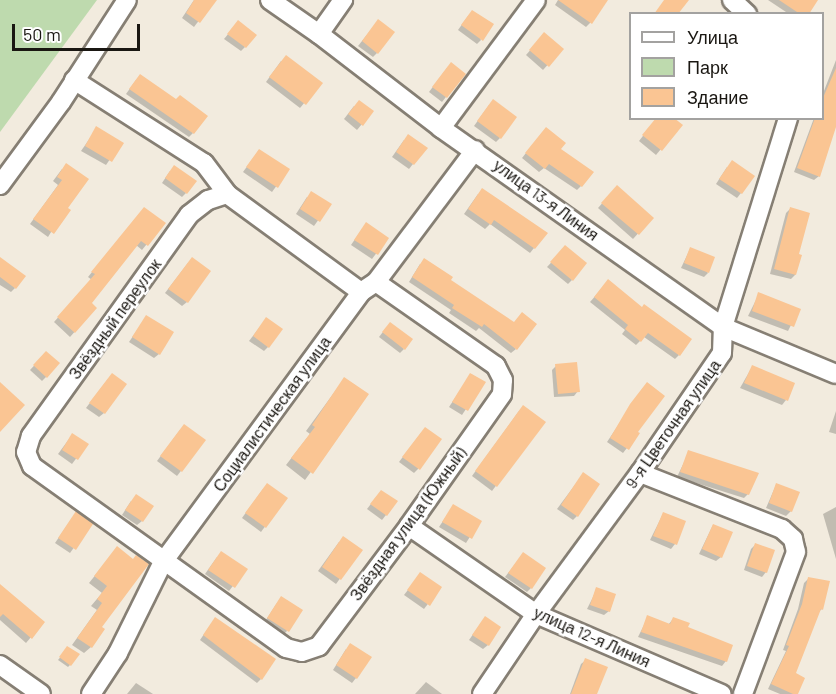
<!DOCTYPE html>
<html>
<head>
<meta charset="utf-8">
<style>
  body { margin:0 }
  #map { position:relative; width:836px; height:694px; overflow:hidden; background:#f2ebde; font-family:Barlow,sans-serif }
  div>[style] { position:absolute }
  .green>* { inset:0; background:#bedaae }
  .shadow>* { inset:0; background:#0003 }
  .building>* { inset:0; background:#fac593 }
  .roads { filter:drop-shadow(2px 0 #867f74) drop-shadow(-2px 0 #867f74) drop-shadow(0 2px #867f74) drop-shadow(0 -2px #867f74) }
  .minor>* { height:18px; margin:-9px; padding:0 9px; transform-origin:9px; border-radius:9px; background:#fff }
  span { translate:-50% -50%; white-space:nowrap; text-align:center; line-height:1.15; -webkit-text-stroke:5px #fff; paint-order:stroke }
  .street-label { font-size:16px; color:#1a1712 }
  .legend { position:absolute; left:629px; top:12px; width:195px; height:108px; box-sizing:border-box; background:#fff; border:2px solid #a3a2a0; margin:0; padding:8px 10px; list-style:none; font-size:18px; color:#1a1712 }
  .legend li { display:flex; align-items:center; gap:12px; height:30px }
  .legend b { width:30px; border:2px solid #a3a2a0 }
  .scale { position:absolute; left:12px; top:24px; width:128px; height:27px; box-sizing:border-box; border:3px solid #1a1712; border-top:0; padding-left:8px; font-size:18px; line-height:21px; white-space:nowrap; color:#1a1712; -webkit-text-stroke:4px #fff; paint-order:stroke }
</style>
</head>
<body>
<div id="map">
  <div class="green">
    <i style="clip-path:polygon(0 0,97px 0,0 132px)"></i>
  </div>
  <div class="shadow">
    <i style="clip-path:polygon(194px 0,213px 2px,194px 27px,182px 18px)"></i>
    <i style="clip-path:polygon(558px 0,598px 0,590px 23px,586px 27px,555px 5px)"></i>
    <i style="clip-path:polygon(768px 0,813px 0,808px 14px,789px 14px)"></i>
    <i style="clip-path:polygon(468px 16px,481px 40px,477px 44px,458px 30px)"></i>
    <i style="clip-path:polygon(374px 26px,377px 53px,373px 57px,358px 46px)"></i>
    <i style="clip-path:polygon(234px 27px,245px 47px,241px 51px,224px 39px)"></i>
    <i style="clip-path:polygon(540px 39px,562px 49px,543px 70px,526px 55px)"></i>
    <i style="clip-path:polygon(836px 60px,836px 123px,819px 176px,814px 180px,794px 172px,814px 118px,822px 118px,822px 96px)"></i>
    <i style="clip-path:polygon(281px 61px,320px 84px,300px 108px,266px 82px)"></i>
    <i style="clip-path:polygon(447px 68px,464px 74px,442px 102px,429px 92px)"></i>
    <i style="clip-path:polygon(136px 80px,193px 133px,189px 137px,126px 94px)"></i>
    <i style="clip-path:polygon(489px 105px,500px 138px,496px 142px,474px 126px)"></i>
    <i style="clip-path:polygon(354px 106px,372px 112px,357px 130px,344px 119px)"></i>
    <i style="clip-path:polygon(657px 118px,680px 126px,656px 155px,639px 141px)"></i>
    <i style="clip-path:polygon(97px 128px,121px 143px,106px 165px,81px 151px)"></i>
    <i style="clip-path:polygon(542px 133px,559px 149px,581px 186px,577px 190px,544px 168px,539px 172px,522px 158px)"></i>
    <i style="clip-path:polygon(404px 140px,413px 164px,409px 169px,392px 157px)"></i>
    <i style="clip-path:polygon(259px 150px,288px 170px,272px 192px,243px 172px)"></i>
    <i style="clip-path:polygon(727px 167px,741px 193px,737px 198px,716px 184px)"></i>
    <i style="clip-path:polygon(62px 169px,66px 208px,48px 237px,30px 224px,58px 185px,53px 181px)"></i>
    <i style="clip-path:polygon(170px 171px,186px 193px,182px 197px,162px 183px)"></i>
    <i style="clip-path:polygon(613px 191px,652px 218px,633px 239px,598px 208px)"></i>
    <i style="clip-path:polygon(478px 194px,546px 233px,530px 253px,490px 224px,485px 229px,464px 214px)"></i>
    <i style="clip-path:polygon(307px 197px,329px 205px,314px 226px,296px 214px)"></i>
    <i style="clip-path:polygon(790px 209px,797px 255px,795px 275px,791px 279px,770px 274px,786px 213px)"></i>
    <i style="clip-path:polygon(140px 213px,163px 224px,142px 250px,136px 245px,89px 303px,95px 309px,70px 337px,54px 322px,92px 280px,88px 277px)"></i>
    <i style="clip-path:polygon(362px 229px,387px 239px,372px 259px,351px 245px)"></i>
    <i style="clip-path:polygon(690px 249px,708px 273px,704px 277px,681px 268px)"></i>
    <i style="clip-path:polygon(561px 252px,572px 280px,568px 284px,547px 267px)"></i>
    <i style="clip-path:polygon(188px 263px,187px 302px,182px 306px,165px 293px)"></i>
    <i style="clip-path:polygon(420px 264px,449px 280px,516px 349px,511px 353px,479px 328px,476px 331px,449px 313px,451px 310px,409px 282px)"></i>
    <i style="clip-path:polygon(0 265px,15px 288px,11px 292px,0 285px)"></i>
    <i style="clip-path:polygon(604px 286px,679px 355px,675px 359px,644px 337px,636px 345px,622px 334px,625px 330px,590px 302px)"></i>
    <i style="clip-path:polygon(759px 294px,799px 309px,788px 331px,748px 316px)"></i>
    <i style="clip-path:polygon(146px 317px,159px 354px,154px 358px,129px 342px)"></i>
    <i style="clip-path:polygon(266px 319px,268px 347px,264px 351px,249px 341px)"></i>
    <i style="clip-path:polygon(386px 328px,404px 349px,400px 353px,379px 337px)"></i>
    <i style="clip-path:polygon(46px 353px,46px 377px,42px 381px,30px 370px)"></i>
    <i style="clip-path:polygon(556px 366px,578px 391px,574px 396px,554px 397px,552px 370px)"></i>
    <i style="clip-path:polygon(752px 367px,786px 400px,782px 405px,740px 388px)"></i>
    <i style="clip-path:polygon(471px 374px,484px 382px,462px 415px,449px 407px)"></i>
    <i style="clip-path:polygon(108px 379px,104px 413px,99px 417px,86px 408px)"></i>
    <i style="clip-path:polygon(344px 379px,367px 394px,305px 480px,286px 465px,310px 434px,306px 431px)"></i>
    <i style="clip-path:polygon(643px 388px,636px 432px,638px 434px,623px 453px,607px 442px)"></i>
    <i style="clip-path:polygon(519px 411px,544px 422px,492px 491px,472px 476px)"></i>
    <i style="clip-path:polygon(836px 411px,836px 434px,829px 432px)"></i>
    <i style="clip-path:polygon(180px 430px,204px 441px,177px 476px,157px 461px)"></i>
    <i style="clip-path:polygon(421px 433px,418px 469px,414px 473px,399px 462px)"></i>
    <i style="clip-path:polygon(72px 435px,87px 444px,72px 464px,58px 454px)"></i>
    <i style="clip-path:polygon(689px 452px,748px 494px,744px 498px,677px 477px)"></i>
    <i style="clip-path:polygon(583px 474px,577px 516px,573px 520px,557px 509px)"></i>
    <i style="clip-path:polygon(776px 485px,791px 511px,786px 516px,766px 508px)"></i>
    <i style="clip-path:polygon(263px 489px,286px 498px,261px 532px,242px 518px)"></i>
    <i style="clip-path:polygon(377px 496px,386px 515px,382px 520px,367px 509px)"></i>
    <i style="clip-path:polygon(131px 501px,142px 521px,137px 525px,122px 515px)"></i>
    <i style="clip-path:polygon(453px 506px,480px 521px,466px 543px,439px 527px)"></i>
    <i style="clip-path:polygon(836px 507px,836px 559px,823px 514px)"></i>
    <i style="clip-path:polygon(663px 514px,675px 544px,671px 549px,650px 540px)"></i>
    <i style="clip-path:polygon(72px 518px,91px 524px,70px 553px,55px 543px)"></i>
    <i style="clip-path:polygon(713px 525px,721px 557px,716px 561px,699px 554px)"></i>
    <i style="clip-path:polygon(339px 542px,361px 550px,336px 584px,318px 571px)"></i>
    <i style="clip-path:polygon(755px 545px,766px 572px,762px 577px,744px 570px,751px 549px)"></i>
    <i style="clip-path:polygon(117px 548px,100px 627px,91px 647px,84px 653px,72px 645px,97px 610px,91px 606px,102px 593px,89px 583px)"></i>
    <i style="clip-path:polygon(523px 554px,531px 588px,527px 592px,505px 577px)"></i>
    <i style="clip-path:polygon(217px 557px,246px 569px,229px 591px,205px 574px)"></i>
    <i style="clip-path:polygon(420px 574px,440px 588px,424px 609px,404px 595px)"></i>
    <i style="clip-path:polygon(809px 578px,822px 609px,817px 613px,794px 674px,796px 694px,780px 694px,768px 689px,786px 651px,783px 650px,798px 609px,804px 583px)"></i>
    <i style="clip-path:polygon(0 586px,43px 623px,26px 643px,0 620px)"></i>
    <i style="clip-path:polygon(597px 589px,609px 611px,604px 615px,587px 609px)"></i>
    <i style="clip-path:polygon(277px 603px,287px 631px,283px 635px,264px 623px)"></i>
    <i style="clip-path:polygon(648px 617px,668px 625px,673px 619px,726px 661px,722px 666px,638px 637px)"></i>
    <i style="clip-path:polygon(481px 623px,488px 645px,483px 649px,469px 640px)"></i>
    <i style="clip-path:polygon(211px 624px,261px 679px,257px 683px,200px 640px)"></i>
    <i style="clip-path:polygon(68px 648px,70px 665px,68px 667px,58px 660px)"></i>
    <i style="clip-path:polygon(346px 649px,356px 678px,352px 683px,333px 670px)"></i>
    <i style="clip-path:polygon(586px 660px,595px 694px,570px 694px,581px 664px)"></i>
    <i style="clip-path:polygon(426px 682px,442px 694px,415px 694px)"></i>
    <i style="clip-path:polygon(136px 683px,153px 694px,127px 694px)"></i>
  </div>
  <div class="building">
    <i style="clip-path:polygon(194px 0,217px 0,200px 23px,186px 13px)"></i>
    <i style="clip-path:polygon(558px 0,608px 0,592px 24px)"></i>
    <i style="clip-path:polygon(664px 0,689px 0,678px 14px,654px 14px)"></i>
    <i style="clip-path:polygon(779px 0,818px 0,809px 14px,800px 14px)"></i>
    <i style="clip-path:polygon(472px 10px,494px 24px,483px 41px,461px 25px)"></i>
    <i style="clip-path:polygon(378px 19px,395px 32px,378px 54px,362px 41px)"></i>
    <i style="clip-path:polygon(238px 20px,257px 35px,246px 48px,227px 34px)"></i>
    <i style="clip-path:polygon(544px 32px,564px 49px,549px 67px,529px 50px)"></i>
    <i style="clip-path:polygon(286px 55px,323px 83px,306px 105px,269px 77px)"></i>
    <i style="clip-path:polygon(451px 62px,466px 74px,447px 98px,432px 87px)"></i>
    <i style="clip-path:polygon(836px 68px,836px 127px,820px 177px,797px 168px,815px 118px,822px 118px,822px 100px)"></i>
    <i style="clip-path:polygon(140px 74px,176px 99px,180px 95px,208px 116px,194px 134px,129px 89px)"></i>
    <i style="clip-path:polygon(493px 99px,517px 117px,501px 139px,477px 121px)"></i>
    <i style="clip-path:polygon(359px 100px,374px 111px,363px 126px,348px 114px)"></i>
    <i style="clip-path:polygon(656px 118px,674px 118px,683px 125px,662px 151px,642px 135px)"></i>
    <i style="clip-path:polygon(96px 126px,124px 143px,112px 162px,85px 146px)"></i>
    <i style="clip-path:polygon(546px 127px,566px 143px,561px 149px,594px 172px,582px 187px,549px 164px,545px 169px,525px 153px)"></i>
    <i style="clip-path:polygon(408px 134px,428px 148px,414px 165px,396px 152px)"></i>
    <i style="clip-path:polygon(259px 149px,290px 169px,278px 188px,246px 167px)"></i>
    <i style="clip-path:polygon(732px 160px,755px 176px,742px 194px,719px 179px)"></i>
    <i style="clip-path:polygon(66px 163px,89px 179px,68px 208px,71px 210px,54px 234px,33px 219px,62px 180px,57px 177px)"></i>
    <i style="clip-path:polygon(174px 165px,197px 181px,187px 194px,165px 178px)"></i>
    <i style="clip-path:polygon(617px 185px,654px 218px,639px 235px,601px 203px)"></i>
    <i style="clip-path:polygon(482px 188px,548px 233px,535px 249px,494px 220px,491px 225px,468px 209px)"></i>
    <i style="clip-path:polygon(311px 191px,332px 204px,320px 222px,300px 209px)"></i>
    <i style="clip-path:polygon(144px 207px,166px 223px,148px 246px,141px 241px,92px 303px,97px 308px,75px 333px,57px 317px,95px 274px,91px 272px)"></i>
    <i style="clip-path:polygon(790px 207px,810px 213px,799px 254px,802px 255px,796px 275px,774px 269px)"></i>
    <i style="clip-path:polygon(366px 222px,389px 238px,378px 255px,354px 240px)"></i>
    <i style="clip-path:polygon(565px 245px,587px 263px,573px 281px,550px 262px)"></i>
    <i style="clip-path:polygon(690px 247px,715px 257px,709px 273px,684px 263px)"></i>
    <i style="clip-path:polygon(0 257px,26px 276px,16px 289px,0 277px)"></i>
    <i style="clip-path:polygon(192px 257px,211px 271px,188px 303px,168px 289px)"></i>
    <i style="clip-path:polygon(424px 258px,453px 277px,451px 280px,514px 322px,522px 312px,537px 324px,517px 350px,484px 324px,482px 327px,452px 308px,454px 305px,412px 277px)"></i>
    <i style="clip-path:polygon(608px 279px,642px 307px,644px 304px,692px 339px,680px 356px,648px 333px,641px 342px,625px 329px,628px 325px,594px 297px)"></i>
    <i style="clip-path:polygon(758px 292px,801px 309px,794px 327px,752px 311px)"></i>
    <i style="clip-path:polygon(146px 315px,174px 332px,160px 355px,132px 337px)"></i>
    <i style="clip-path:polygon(266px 317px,283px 329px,269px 348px,253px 336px)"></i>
    <i style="clip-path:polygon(390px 322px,413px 339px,405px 350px,382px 332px)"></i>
    <i style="clip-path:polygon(46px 351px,60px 363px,47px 378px,33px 365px)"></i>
    <i style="clip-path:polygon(577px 362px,580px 392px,558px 394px,555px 364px)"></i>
    <i style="clip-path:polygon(752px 365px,795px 383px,788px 401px,744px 383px)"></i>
    <i style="clip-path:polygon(112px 373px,127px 384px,105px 414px,89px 403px)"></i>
    <i style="clip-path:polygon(470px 373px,486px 382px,468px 411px,452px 402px)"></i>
    <i style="clip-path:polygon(344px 377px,369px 394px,313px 474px,291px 458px,315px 427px,312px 425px)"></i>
    <i style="clip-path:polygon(0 382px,25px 405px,0 432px)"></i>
    <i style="clip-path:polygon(647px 382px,665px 396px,638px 432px,640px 433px,629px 450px,610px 438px,630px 404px)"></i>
    <i style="clip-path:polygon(523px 405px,546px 422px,497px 487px,475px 471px)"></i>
    <i style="clip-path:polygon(184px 424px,206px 440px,182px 472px,160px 456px)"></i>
    <i style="clip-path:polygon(425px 427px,442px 439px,420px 470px,402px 457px)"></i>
    <i style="clip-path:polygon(72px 433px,89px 444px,78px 460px,62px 450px)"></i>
    <i style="clip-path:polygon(688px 450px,759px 473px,749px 495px,680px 472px)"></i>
    <i style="clip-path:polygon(583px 472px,600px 484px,578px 517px,561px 505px)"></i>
    <i style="clip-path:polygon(267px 483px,288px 498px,266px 528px,245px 513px)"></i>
    <i style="clip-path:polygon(776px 483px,800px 492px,792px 512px,769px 503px)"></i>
    <i style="clip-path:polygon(381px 490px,398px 501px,387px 516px,370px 504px)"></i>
    <i style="clip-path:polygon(136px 494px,154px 506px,143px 522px,125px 510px)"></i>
    <i style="clip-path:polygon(453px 504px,482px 521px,472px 539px,442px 522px)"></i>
    <i style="clip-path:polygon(76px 511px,93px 524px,76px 550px,58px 538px)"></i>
    <i style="clip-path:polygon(663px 512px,686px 521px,677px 545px,653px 536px)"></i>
    <i style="clip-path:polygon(713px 524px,733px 532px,722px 558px,702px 549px)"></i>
    <i style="clip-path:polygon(343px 536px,363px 550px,341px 580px,322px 567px)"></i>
    <i style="clip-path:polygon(755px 543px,775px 550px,767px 573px,747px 566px)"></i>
    <i style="clip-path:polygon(117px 546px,133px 559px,136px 555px,149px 564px,102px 627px,105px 629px,92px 648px,77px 638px,102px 603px,97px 599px,107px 586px,94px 576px)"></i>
    <i style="clip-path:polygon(221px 551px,248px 569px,235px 588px,208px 570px)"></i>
    <i style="clip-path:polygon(523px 552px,546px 568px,532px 589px,508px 573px)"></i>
    <i style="clip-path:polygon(420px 572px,442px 587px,430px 606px,407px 590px)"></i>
    <i style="clip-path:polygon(808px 577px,830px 581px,823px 610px,821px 609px,796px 673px,805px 678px,798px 694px,793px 694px,771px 684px,789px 646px,786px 645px,802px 604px)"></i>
    <i style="clip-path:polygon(0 584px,45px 622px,32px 639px,3px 614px,0 617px)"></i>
    <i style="clip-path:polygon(596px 587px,616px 594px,610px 612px,590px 605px)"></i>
    <i style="clip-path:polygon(281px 596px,303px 610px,289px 632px,267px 618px)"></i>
    <i style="clip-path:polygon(647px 615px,670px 624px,673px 617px,690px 623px,688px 627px,733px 645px,727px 662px,641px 632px)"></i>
    <i style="clip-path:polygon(485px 616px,501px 627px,489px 646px,472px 635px)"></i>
    <i style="clip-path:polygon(215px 617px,276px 659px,262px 680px,203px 635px)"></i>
    <i style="clip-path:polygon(350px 643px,372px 657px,357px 679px,336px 665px)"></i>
    <i style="clip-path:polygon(67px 646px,80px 654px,71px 666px,59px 657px)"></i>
    <i style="clip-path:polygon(585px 658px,608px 667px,597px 694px,571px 694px)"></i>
  </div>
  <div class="roads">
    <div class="minor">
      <i style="left:270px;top:0;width:60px;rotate:34.8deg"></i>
      <i style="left:319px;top:34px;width:154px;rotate:37.6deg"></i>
      <i style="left:441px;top:128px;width:345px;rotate:35.2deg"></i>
      <i style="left:723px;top:327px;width:122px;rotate:22.6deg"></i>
      <i style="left:732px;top:0;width:21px;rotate:43deg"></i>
      <i style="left:319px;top:34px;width:42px;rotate:-54.8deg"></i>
      <i style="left:74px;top:80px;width:154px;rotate:32.6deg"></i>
      <i style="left:204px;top:163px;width:39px;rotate:53deg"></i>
      <i style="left:441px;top:128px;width:159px;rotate:-53.4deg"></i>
      <i style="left:0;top:185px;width:103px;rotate:-53.7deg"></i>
      <i style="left:61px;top:102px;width:121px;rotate:-57.1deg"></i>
      <i style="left:361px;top:292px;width:166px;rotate:-143.8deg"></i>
      <i style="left:227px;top:194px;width:20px;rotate:162deg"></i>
      <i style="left:208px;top:200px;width:24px;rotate:142deg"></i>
      <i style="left:189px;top:215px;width:272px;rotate:125.6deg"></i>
      <i style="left:31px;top:436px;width:17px;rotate:107deg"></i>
      <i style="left:26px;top:452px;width:15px;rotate:67deg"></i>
      <i style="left:32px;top:466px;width:312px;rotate:35.6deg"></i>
      <i style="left:286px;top:648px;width:16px;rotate:14deg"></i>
      <i style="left:302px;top:652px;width:18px;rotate:-19deg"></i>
      <i style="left:319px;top:646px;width:150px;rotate:-53.1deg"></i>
      <i style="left:409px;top:526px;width:161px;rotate:-54.8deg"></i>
      <i style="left:502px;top:394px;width:14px;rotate:-86deg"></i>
      <i style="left:503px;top:380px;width:16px;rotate:-117deg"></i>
      <i style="left:496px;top:366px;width:146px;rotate:-145deg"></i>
      <i style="left:640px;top:473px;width:153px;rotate:21.5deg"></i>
      <i style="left:782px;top:529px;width:15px;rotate:42deg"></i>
      <i style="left:793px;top:539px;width:13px;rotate:77deg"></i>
      <i style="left:796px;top:552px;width:152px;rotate:110.5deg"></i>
      <i style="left:409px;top:526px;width:155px;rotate:34.7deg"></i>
      <i style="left:536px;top:614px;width:202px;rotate:23.3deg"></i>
      <i style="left:0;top:665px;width:50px;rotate:35.3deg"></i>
      <i style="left:91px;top:694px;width:49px;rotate:-56.6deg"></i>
      <i style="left:118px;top:653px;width:102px;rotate:-63.7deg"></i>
      <i style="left:163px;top:562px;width:335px;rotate:-53.7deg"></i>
      <i style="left:361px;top:292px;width:18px;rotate:-34deg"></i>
      <i style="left:376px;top:282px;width:165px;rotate:-53.1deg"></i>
      <i style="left:482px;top:694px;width:97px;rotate:-56deg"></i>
      <i style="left:536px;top:614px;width:175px;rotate:-53.6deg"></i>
      <i style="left:640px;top:473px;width:145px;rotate:-55.7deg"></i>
      <i style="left:722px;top:353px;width:26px;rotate:-88deg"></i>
      <i style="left:723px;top:327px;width:219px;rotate:-72.7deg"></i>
    </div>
  </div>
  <div class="street-label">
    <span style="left:546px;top:200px;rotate:36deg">улица 13-я Линия</span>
    <span style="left:115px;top:319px;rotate:-54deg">Звёздный переулок</span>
    <span style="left:272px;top:414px;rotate:-54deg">Социалистическая улица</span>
    <span style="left:673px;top:424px;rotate:-55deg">9-я Цветочная улица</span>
    <span style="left:408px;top:524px;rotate:-54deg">Звёздная улица (Южный)</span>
    <span style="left:592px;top:637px;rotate:24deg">улица 12-я Линия</span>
  </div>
  <ul class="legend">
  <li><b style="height:8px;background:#fff"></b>Улица</li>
  <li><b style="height:16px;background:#bedaae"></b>Парк</li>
  <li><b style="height:16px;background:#fac593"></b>Здание</li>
  </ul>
  <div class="scale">50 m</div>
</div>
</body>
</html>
